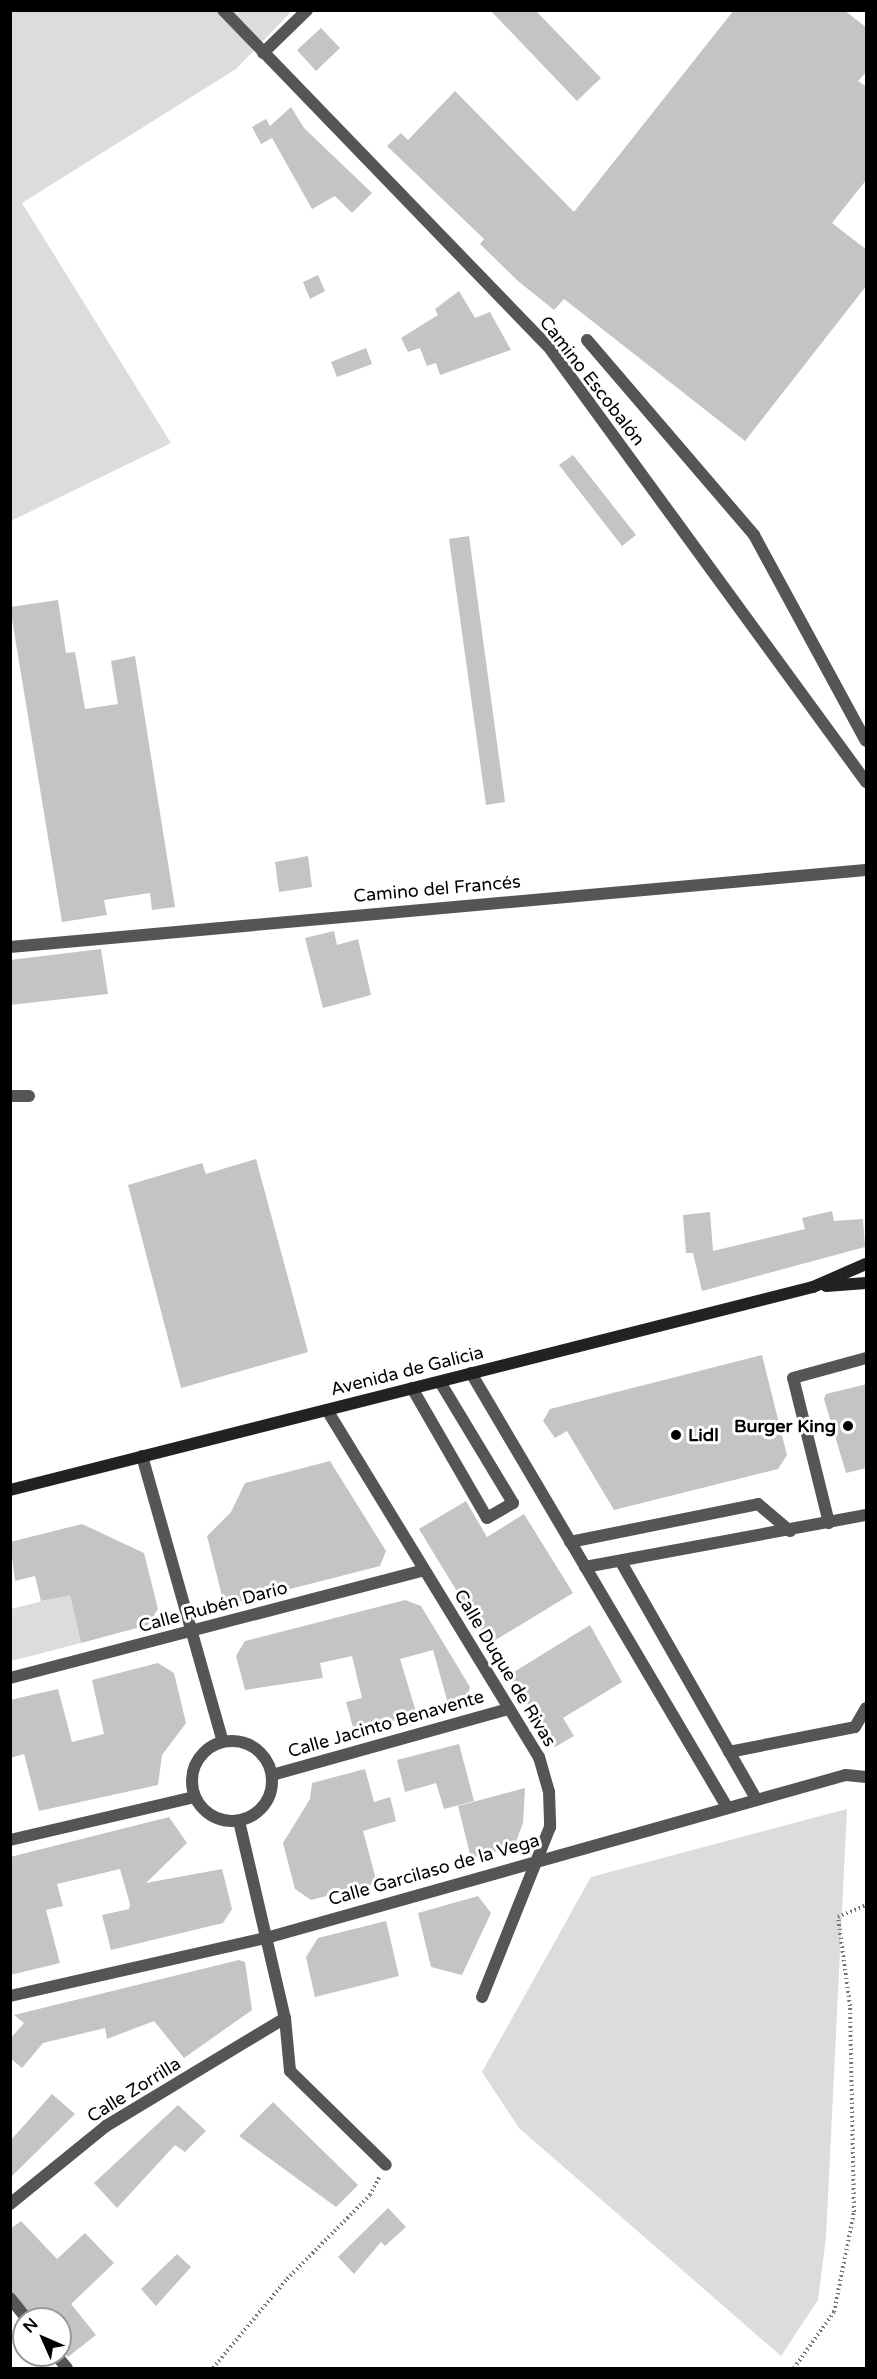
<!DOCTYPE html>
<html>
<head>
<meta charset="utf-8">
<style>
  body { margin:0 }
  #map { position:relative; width:877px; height:2379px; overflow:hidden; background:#fff; font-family:"Varela Round",sans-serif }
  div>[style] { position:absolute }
  .green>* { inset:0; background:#dcdcdc }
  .building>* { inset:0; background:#c4c4c4 }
  .path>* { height:4px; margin-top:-2px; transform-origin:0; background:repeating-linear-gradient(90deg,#777 0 1.5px,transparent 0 4.5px) }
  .service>* { height:12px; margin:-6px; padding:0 6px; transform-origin:6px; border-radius:6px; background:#555 }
  .minor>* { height:12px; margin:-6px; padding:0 6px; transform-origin:6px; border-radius:6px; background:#555 }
  .minor>.ring { margin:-6px; padding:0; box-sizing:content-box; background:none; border:12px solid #555; border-radius:50% }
  .secondary>* { height:12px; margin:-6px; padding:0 6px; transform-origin:6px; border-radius:6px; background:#222 }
  .dots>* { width:16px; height:16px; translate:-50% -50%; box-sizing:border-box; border:3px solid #fff; border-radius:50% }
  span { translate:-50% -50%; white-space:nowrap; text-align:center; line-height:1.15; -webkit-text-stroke:6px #fff; paint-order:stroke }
  .street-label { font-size:18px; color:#000 }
  .poi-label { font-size:18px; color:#000; font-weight:700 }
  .right { translate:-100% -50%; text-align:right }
  .left { translate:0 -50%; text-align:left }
  .frame { position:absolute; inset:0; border:12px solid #000; pointer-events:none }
  .north { position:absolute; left:12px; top:2307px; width:60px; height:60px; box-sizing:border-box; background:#fff; border:2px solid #999; border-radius:50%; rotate:315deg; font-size:16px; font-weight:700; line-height:24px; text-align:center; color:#000 }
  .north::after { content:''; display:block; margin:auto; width:21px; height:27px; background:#000; clip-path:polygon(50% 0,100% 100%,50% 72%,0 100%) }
</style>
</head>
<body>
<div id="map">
  <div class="green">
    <i style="clip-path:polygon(10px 11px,292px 11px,236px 69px,22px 203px,171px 443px,11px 521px)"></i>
    <i style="clip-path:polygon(70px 1594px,81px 1643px,11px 1661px,11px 1609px)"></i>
    <i style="clip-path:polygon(847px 1809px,826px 2237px,818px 2300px,781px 2356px,519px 2128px,482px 2072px,591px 1877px)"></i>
  </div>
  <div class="building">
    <i style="clip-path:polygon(490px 10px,535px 10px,601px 78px,577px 101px)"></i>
    <i style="clip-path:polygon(734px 10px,844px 10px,867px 28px,867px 71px,858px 81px,867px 87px,867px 179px,832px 223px,867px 250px,867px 285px,745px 441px,564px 299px,554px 310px,518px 281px,480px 244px,484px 239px,387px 146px,401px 133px,408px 140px,455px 91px,574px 212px)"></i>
    <i style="clip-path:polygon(321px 28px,340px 48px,316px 71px,297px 50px)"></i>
    <i style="clip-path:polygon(291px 107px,304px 128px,372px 193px,352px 213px,335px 196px,312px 209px,272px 138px,261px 144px,252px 127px,266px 119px,270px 126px)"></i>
    <i style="clip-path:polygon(318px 275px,325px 291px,310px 299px,303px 282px)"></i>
    <i style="clip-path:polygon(459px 291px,475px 318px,490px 312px,511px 350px,440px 375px,436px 363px,427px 366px,420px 348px,408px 352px,401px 338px,438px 315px,435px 309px)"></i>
    <i style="clip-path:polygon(366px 348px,372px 364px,337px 377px,331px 362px)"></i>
    <i style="clip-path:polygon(573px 455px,636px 535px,622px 546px,559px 465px)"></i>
    <i style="clip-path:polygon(469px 536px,505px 802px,486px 805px,449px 539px)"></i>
    <i style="clip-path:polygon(58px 600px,66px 653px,75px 652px,85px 709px,118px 704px,111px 661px,135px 656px,175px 907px,152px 910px,150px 893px,104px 900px,107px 915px,62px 922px,10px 607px)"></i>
    <i style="clip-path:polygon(308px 856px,312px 887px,279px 892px,275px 862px)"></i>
    <i style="clip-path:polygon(334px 931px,337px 945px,358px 939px,371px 995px,323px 1008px,305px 938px)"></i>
    <i style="clip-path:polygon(101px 949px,108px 994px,10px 1005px,10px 960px)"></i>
    <i style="clip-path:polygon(256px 1159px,308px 1352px,181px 1388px,128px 1185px,202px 1163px,206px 1174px)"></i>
    <i style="clip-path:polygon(832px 1211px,834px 1221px,863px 1219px,865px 1247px,702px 1291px,693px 1253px,686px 1253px,683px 1215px,710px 1212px,713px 1251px,805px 1229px,802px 1218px)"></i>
    <i style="clip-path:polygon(762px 1355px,787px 1455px,778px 1469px,614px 1510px,567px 1431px,555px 1438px,543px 1421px,550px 1409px)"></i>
    <i style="clip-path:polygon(867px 1384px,867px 1468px,846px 1473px,824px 1399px,826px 1394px)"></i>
    <i style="clip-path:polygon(330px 1461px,386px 1551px,380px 1566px,235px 1603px,222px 1596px,207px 1536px,231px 1512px,245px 1483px)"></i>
    <i style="clip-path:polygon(466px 1501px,487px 1537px,524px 1514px,573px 1593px,489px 1644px,419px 1529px)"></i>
    <i style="clip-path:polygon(82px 1524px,144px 1553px,158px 1609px,148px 1625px,81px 1643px,70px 1595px,41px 1601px,35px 1576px,15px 1581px,10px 1542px)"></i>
    <i style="clip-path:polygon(405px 1600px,421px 1606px,470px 1687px,466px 1702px,449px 1707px,433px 1650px,400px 1659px,417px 1715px,354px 1731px,346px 1702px,362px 1698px,352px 1656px,320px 1663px,323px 1678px,245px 1690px,236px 1656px,245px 1641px)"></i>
    <i style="clip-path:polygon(590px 1625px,622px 1682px,563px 1718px,574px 1736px,555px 1747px,509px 1675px)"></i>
    <i style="clip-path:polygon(158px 1663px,174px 1673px,186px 1723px,162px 1755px,158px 1785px,39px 1811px,24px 1754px,10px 1758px,10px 1700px,58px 1689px,72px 1742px,104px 1734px,92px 1680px)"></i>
    <i style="clip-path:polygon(459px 1744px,474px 1801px,444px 1809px,436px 1783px,405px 1792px,397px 1760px)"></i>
    <i style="clip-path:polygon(365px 1769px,374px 1802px,390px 1797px,396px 1821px,363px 1831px,377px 1883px,311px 1900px,295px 1889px,283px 1843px,310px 1799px,312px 1783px)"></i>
    <i style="clip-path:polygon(525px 1788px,523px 1823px,514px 1847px,471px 1858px,458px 1806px)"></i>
    <i style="clip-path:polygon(169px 1817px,187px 1843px,146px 1883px,222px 1869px,232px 1909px,223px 1923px,111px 1950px,102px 1915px,129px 1909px,130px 1904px,120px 1869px,57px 1884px,63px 1906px,46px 1910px,60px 1963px,10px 1975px,10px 1857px)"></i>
    <i style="clip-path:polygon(478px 1896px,491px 1913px,462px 1975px,431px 1967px,418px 1913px)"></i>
    <i style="clip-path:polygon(386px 1921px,399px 1976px,315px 1997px,306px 1957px,318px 1938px)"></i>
    <i style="clip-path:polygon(239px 1960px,245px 1962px,252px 2010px,184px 2058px,154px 2021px,107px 2039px,105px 2028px,43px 2043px,22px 2068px,10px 2058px,10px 2039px,24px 2023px,14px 2015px)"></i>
    <i style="clip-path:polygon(52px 2094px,75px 2114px,10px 2178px,10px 2141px)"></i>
    <i style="clip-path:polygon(273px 2102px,358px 2185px,336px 2207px,239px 2136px)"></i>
    <i style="clip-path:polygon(178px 2105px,206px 2131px,185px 2152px,175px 2145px,117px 2208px,94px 2183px)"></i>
    <i style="clip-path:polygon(388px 2208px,406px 2227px,385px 2246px,381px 2242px,354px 2274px,338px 2257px)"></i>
    <i style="clip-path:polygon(21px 2221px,57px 2259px,85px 2233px,114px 2263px,71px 2304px,96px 2335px,68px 2357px,60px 2348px,60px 2319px,35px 2319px,10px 2290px,10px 2229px)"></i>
    <i style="clip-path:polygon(177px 2254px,191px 2267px,156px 2306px,141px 2289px)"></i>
  </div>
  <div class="path">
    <i style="left:213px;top:2368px;width:116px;rotate:-50.3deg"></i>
    <i style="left:287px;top:2279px;width:118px;rotate:-45.3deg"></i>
    <i style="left:370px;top:2195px;width:20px;rotate:-63deg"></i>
    <i style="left:794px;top:2368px;width:69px;rotate:-54.5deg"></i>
    <i style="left:834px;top:2312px;width:102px;rotate:-78.7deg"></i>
    <i style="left:854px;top:2212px;width:206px;rotate:-91.1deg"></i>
    <i style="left:850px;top:2006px;width:90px;rotate:-97.7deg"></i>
    <i style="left:838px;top:1917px;width:30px;rotate:-23deg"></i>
  </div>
  <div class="service">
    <i style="left:587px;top:340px;width:257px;rotate:49.4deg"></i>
    <i style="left:754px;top:535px;width:234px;rotate:61.5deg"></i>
    <i style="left:412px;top:1388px;width:150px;rotate:60deg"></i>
    <i style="left:487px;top:1518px;width:30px;rotate:-30deg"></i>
    <i style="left:513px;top:1503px;width:141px;rotate:-121.1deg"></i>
    <i style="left:829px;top:1523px;width:149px;rotate:-103.9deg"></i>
    <i style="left:793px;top:1378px;width:76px;rotate:-15.3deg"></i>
    <i style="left:570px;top:1542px;width:192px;rotate:-11.4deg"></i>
    <i style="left:758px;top:1504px;width:42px;rotate:40.2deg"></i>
    <i style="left:621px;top:1562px;width:273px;rotate:60.3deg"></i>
    <i style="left:585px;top:1567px;width:286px;rotate:-10.5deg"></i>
    <i style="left:729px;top:1752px;width:128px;rotate:-11.2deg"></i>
    <i style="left:855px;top:1727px;width:22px;rotate:-60deg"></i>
  </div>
  <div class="minor">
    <i style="left:223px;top:10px;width:467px;rotate:46deg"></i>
    <i style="left:548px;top:346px;width:540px;rotate:53.89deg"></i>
    <i style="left:263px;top:53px;width:62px;rotate:-44.3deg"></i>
    <i style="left:10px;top:947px;width:859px;rotate:-5.14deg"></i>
    <i style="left:10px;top:1096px;width:19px"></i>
    <i style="left:471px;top:1373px;width:504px;rotate:59.47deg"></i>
    <i style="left:327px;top:1410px;width:407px;rotate:58.6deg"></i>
    <i style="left:539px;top:1757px;width:36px;rotate:74deg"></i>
    <i style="left:549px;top:1792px;width:35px;rotate:88deg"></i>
    <i style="left:550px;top:1827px;width:183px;rotate:111.8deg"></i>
    <i style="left:142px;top:1456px;width:297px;rotate:74.2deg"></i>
    <i style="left:10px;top:1678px;width:428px;rotate:-14.6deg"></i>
    <i class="ring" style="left:192px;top:1741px;width:68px;height:68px"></i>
    <i style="left:272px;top:1775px;width:246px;rotate:-15.6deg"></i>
    <i style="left:239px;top:1821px;width:202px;rotate:76.9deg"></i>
    <i style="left:285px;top:2018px;width:53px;rotate:84.6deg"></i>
    <i style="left:290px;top:2071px;width:134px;rotate:44.4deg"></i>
    <i style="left:10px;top:1840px;width:190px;rotate:-13.1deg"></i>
    <i style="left:10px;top:1996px;width:262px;rotate:-12.8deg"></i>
    <i style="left:266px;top:1938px;width:602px;rotate:-15.7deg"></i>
    <i style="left:846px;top:1775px;width:20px;rotate:6deg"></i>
    <i style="left:10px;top:2204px;width:124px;rotate:-39.1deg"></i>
    <i style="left:106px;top:2126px;width:209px;rotate:-31.1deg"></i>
    <i style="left:10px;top:2298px;width:27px;rotate:51deg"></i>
    <i style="left:56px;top:2355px;width:17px;rotate:50deg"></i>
  </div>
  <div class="secondary">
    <i style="left:826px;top:1286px;width:40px;rotate:-4.3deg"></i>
    <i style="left:10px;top:1490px;width:828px;rotate:-14.19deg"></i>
    <i style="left:813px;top:1287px;width:58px;rotate:-23.5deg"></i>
  </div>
  <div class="dots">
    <i style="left:848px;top:1426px;background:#000"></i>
    <i style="left:676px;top:1435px;background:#000"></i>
  </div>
  <div class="street-label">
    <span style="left:592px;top:381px;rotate:52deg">Camino Escobalón</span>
    <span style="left:437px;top:889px;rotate:-5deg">Camino del Francés</span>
    <span style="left:407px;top:1371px;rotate:-14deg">Avenida de Galicia</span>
    <span style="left:213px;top:1607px;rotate:-15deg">Calle Rubén Darío</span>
    <span style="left:505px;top:1668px;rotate:59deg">Calle Duque de Rivas</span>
    <span style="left:386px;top:1724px;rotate:-16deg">Calle Jacinto Benavente</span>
    <span style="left:434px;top:1870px;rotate:-16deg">Calle Garcilaso de la Vega</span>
    <span style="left:134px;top:2090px;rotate:-32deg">Calle Zorrilla</span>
  </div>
  <div class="poi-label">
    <span class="right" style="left:836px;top:1426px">Burger King</span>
    <span class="left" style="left:688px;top:1435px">Lidl</span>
  </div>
  <div class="frame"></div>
  <div class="north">N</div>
</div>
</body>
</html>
